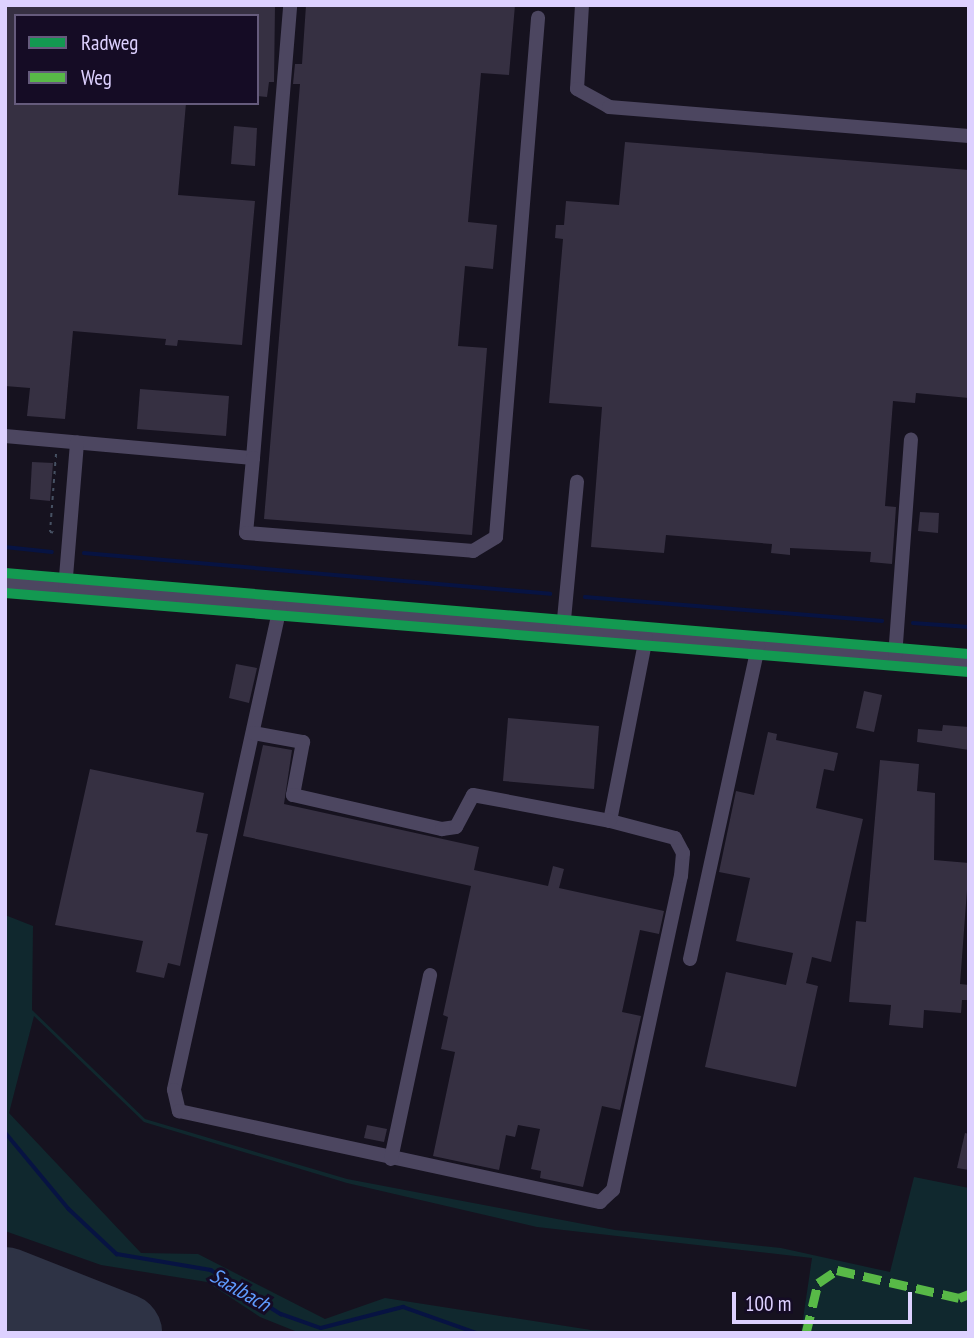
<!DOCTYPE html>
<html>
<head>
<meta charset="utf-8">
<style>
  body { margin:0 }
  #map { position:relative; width:974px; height:1338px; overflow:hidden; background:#16121f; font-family:"PT Sans Narrow",sans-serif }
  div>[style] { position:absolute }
  .green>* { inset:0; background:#10282e }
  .stream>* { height:3.5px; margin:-1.75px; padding:0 1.75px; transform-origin:1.75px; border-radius:1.75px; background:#071342 }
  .runway>* { height:80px; margin:-40px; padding:0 40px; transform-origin:40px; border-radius:40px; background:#2e3345 }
  .building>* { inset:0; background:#363042 }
  .path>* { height:2px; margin-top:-1px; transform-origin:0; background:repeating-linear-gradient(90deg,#465163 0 3.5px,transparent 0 8.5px) }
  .minor>* { height:14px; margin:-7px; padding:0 7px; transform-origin:7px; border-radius:7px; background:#4c4660 }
  .quiet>* { height:9px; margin-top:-4.5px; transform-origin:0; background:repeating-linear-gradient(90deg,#58b947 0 18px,transparent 0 27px) }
  .cycleway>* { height:10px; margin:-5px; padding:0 5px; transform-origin:5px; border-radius:5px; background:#139951 }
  span { translate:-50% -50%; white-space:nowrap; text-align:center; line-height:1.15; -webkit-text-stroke:6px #150c25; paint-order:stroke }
  .water-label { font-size:21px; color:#5f9cff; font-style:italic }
  .frame { position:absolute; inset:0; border:7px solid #ddd1ff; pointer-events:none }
  .legend { position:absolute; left:14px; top:14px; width:245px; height:91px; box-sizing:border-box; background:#150c25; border:2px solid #655b7c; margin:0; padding:9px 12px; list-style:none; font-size:21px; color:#ddd1ff }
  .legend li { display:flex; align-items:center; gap:14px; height:35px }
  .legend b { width:35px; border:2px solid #655b7c }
  .scale { position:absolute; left:732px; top:1292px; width:180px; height:32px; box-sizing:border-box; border:4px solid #ddd1ff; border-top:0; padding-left:9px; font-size:21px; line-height:24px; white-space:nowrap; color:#ddd1ff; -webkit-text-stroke:5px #150c25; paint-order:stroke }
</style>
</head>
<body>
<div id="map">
  <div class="green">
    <i style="clip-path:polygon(5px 915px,33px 926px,32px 1010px,145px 1119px,347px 1179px,615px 1230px,781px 1248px,890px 1272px,914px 1177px,969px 1188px,969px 1333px,801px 1333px,812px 1258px,537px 1227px,347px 1183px,144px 1122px,34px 1016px,9px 1113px,141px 1253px,198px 1254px,325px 1319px,385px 1298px,591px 1330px,686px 1333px,300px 1333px,260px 1317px,207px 1282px,101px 1265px,5px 1231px)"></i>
  </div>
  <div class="stream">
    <i style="left:5px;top:547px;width:47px;rotate:6.1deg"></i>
    <i style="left:84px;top:553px;width:468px;rotate:5deg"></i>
    <i style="left:585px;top:597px;width:298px;rotate:4.6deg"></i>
    <i style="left:913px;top:623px;width:56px;rotate:4.1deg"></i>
    <i style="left:5px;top:1132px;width:100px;rotate:50.3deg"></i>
    <i style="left:69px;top:1209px;width:66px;rotate:43.2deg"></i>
    <i style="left:117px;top:1254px;width:95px;rotate:9.7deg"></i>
    <i style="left:211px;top:1270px;width:83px;rotate:32.2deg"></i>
    <i style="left:281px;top:1314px;width:42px;rotate:19.3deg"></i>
    <i style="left:321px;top:1328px;width:85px;rotate:-14.4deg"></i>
    <i style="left:403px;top:1307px;width:78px;rotate:19.4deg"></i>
  </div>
  <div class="runway">
    <i style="left:5px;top:1287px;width:126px;rotate:21.5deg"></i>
  </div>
  <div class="building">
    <i style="clip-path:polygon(5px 5px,275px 5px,274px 82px,269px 82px,267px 97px,257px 96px,257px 16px,16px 16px,16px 103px,186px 103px,178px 195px,255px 201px,242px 345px,178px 340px,177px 346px,165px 345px,166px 339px,73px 331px,65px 419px,27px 416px,30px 388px,5px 386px)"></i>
    <i style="clip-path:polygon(306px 5px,515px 5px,509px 75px,481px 73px,468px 222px,497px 225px,493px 269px,465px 266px,458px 346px,487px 348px,472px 535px,264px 519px,300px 84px,293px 84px,295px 64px,302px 64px)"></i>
    <i style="clip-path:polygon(234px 126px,257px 128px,255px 166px,231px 164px)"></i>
    <i style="clip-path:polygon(625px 142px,969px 170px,969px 398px,916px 393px,915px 403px,893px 401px,885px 506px,896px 507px,892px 564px,870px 562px,871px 552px,790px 548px,790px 555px,771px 553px,772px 544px,666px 535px,664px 553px,591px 547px,602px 407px,549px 403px,563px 239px,555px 238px,556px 225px,564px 225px,566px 201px,619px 205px)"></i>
    <i style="clip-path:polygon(140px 389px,229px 396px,226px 436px,137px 429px)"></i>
    <i style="clip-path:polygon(32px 462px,53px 463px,50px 501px,30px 499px)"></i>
    <i style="clip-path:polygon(920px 512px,939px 513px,938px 533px,918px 531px)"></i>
    <i style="clip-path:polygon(236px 664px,257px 668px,249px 703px,229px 698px)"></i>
    <i style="clip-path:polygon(864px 691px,882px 695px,874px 732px,856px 728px)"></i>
    <i style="clip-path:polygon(508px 718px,599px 726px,594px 789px,503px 781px)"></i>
    <i style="clip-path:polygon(943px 725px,969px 727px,969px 750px,917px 742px,918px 729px,942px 731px)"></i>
    <i style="clip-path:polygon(768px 732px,777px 734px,776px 740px,838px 753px,834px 771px,824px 769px,816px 808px,863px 819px,831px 962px,812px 957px,806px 983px,818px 986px,796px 1087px,705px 1067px,726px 972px,786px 985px,793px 953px,736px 941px,750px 878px,719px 872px,736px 791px,754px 795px)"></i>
    <i style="clip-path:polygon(263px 745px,292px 750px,284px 804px,479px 847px,474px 870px,548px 886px,553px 866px,564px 869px,559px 888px,664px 911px,659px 934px,640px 930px,622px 1012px,641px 1016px,620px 1110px,602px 1106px,583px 1187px,540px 1178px,541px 1171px,531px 1169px,540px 1129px,518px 1125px,515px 1137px,506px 1135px,499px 1170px,433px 1156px,455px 1052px,441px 1049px,448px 1017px,443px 1015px,471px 886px,243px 836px)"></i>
    <i style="clip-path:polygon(880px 760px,919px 764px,917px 791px,935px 793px,934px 860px,969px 863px,960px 984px,969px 985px,969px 1000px,962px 1000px,961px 1013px,924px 1010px,923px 1028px,889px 1025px,891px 1005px,849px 1002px,856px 921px,866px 922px)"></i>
    <i style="clip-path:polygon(90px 769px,204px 793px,196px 832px,208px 834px,180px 966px,168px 963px,164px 978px,136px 972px,143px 941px,55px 925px)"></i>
    <i style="clip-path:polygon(367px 1125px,387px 1129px,384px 1142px,364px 1138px)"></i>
    <i style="clip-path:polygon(965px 1133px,969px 1134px,969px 1170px,957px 1168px)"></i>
  </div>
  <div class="path">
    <i style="left:56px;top:454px;width:78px;rotate:94.4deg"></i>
    <i style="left:50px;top:532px;width:7px;rotate:8deg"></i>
  </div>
  <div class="minor">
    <i style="left:582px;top:5px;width:84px;rotate:93.4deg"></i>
    <i style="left:577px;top:89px;width:37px;rotate:29deg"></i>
    <i style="left:609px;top:107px;width:361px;rotate:4.6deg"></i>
    <i style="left:5px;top:436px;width:249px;rotate:5.1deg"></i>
    <i style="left:253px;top:458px;width:455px;rotate:-85.3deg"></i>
    <i style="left:253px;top:458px;width:75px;rotate:95.3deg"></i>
    <i style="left:246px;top:533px;width:228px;rotate:4.5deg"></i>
    <i style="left:473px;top:551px;width:27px;rotate:-31deg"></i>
    <i style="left:496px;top:537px;width:521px;rotate:-85.37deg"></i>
    <i style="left:5px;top:584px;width:967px;rotate:4.74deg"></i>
    <i style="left:65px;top:589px;width:147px;rotate:-85.3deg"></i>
    <i style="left:280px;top:607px;width:494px;rotate:102.4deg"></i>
    <i style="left:174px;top:1090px;width:22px;rotate:77deg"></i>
    <i style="left:179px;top:1111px;width:431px;rotate:12.2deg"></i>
    <i style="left:600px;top:1202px;width:18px;rotate:-43deg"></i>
    <i style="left:613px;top:1190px;width:321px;rotate:-77.8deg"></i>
    <i style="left:681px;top:876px;width:23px;rotate:-85deg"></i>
    <i style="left:683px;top:853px;width:17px;rotate:-118deg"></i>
    <i style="left:675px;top:838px;width:67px;rotate:-165.3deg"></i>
    <i style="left:610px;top:821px;width:187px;rotate:-78.9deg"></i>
    <i style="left:563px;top:630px;width:149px;rotate:-84.6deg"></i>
    <i style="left:895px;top:657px;width:218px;rotate:-85.8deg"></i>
    <i style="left:253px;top:733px;width:51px;rotate:10.2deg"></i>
    <i style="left:303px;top:742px;width:54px;rotate:100.7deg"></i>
    <i style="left:293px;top:795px;width:153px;rotate:12.9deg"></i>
    <i style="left:442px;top:829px;width:14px;rotate:-8deg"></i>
    <i style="left:456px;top:827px;width:36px;rotate:-62deg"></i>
    <i style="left:473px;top:795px;width:139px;rotate:10.7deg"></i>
    <i style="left:690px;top:959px;width:320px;rotate:-77.7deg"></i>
    <i style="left:391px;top:1159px;width:188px;rotate:-78deg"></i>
  </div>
  <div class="quiet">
    <i style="left:806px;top:1333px;width:51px;rotate:-76.5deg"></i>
    <i style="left:818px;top:1283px;width:23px;rotate:-34deg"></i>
    <i style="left:837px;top:1270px;width:125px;rotate:12.9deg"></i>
    <i style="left:959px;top:1298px;width:11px;rotate:-22deg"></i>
  </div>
  <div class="cycleway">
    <i style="left:5px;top:573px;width:967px;rotate:4.8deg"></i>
    <i style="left:5px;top:593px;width:967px;rotate:4.68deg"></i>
  </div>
  <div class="water-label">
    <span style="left:240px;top:1290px;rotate:30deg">Saalbach</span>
  </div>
  <div class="frame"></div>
  <ul class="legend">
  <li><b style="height:9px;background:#139951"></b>Radweg</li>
  <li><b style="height:9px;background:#58b947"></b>Weg</li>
  </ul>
  <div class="scale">100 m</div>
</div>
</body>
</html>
